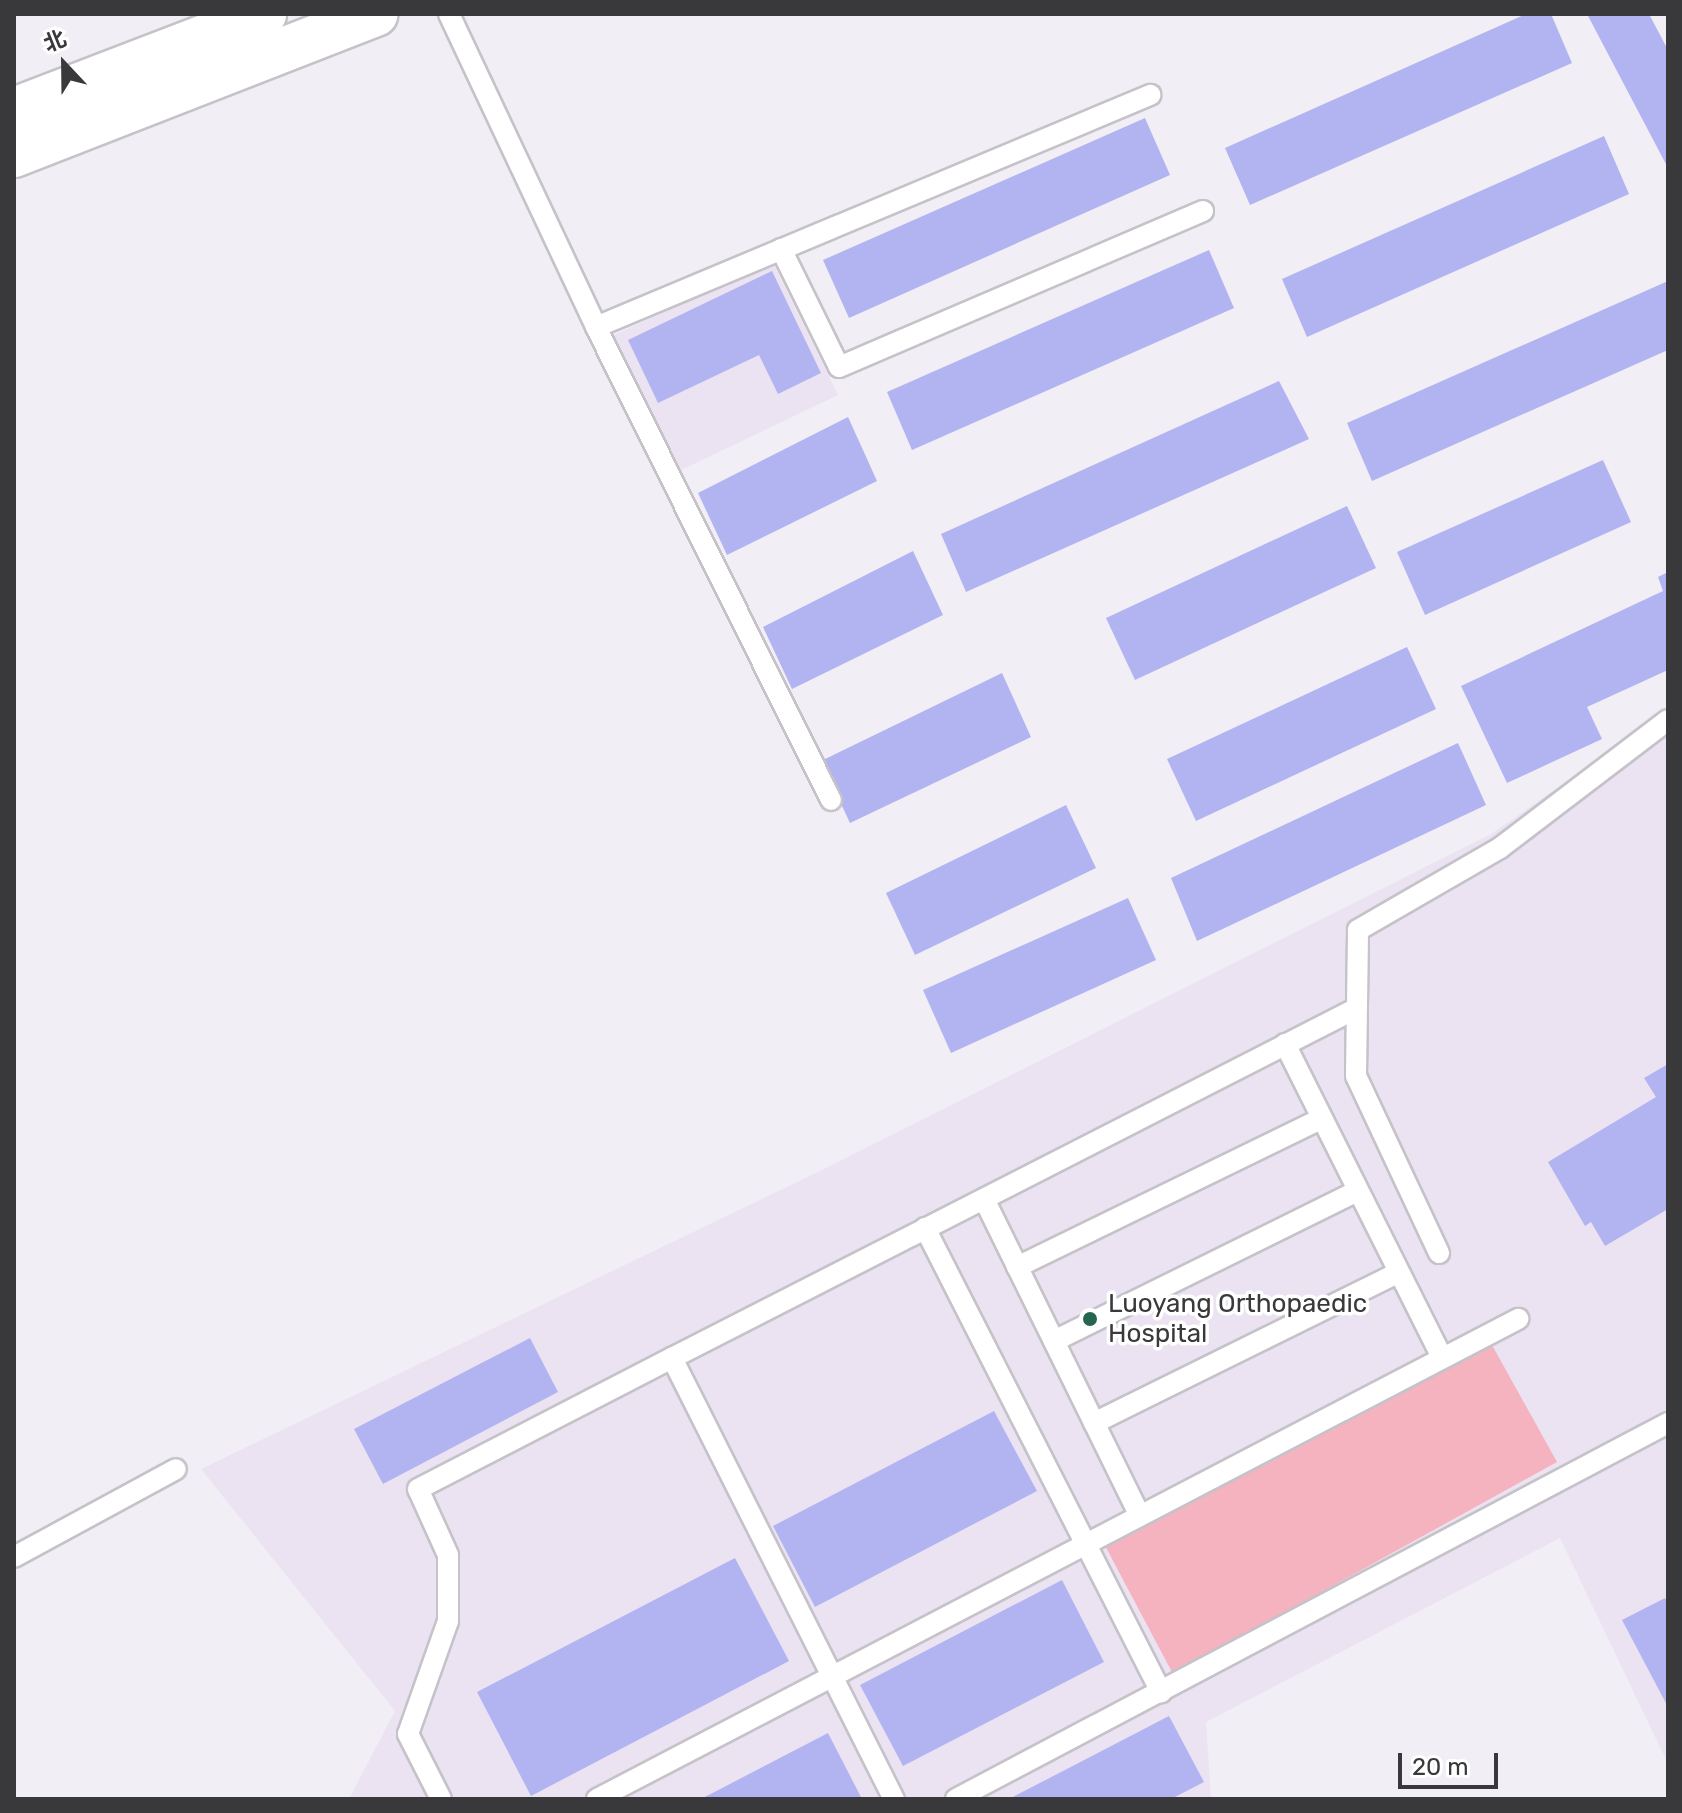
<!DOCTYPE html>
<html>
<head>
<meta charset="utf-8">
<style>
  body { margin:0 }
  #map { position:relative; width:1682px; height:1813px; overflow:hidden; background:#f2eef5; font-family:Rubik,"Noto Sans SC",sans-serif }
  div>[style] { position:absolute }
  .built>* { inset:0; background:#ebe3f1 }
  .green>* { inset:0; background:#f5b3bf }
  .building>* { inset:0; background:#b2b4f2 }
  .roads { filter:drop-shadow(2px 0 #c5c2c9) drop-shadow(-2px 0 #c5c2c9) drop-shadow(0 2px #c5c2c9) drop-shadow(0 -2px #c5c2c9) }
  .lane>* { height:20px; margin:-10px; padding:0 10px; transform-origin:10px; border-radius:10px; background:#fff }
  .secondary>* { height:44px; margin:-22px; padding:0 22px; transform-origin:22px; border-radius:22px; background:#fff }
  .dots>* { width:22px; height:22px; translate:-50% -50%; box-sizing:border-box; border:4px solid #fff; border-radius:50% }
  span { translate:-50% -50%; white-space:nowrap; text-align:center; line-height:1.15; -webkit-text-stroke:7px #fff; paint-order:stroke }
  .poi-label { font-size:26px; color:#39383a }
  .left { translate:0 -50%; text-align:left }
  .frame { position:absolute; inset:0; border:16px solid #39383a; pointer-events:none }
  .north { position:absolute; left:24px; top:24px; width:80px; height:80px; -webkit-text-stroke:6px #fff; paint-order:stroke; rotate:338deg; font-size:22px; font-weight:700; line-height:32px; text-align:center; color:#39383a }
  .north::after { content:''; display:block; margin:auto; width:28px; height:36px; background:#39383a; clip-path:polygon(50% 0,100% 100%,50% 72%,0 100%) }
  .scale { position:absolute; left:1398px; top:1753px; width:100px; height:36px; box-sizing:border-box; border:4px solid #39383a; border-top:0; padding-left:10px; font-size:24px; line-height:28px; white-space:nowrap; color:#39383a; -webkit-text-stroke:6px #fff; paint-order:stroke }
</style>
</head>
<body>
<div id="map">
  <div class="built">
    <i style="clip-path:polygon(773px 263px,838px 395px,677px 472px,614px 335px)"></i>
    <i style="clip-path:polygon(1668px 711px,1668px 1764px,1560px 1538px,1206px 1722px,1211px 1799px,349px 1799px,395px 1711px,201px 1469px,822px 1170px,1491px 834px)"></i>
  </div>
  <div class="green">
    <i style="clip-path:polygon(1492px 1345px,1557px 1462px,1173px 1674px,1102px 1540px)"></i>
  </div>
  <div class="building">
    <i style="clip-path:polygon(1526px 14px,1551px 14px,1572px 63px,1250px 205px,1225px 148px)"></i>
    <i style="clip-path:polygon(1587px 14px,1649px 14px,1668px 50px,1668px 168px)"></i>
    <i style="clip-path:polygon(1145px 118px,1170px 175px,849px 318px,823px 260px)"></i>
    <i style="clip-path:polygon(1604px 136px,1629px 194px,1307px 337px,1282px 279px)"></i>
    <i style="clip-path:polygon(1209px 250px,1234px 308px,912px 450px,887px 392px)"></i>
    <i style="clip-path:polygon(772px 271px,821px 373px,778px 394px,759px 355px,658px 403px,628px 340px)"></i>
    <i style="clip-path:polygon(1668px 281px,1668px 350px,1372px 481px,1347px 423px)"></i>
    <i style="clip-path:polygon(1279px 381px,1309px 439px,966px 592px,941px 534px)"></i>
    <i style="clip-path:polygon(848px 417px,877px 481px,727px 555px,698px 493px)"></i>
    <i style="clip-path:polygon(1603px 460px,1631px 522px,1425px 615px,1397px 552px)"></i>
    <i style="clip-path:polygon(1347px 506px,1376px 568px,1135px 680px,1106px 618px)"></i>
    <i style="clip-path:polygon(913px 551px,943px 615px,792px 689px,763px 627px)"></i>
    <i style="clip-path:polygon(1668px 572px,1668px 670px,1587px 707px,1602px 739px,1507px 783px,1461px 686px,1663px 591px,1658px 577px)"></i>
    <i style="clip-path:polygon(1407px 647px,1436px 709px,1196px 821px,1167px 759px)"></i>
    <i style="clip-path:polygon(1002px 673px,1031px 737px,850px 823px,821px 761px)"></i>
    <i style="clip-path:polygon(1458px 743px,1486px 805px,1197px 941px,1171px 878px)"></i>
    <i style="clip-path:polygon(1066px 805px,1096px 868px,915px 955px,886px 893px)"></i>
    <i style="clip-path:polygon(1128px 898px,1156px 960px,951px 1053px,923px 990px)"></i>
    <i style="clip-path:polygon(1668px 1064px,1668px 1209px,1605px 1246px,1591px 1222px,1585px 1226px,1548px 1162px,1656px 1097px,1644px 1078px)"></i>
    <i style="clip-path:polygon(530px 1338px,558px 1392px,383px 1484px,354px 1429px)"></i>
    <i style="clip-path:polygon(994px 1411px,1037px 1491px,815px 1607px,773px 1526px)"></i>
    <i style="clip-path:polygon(735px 1558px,789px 1661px,531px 1796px,477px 1692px)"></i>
    <i style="clip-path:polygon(1062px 1580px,1104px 1662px,903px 1766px,860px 1685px)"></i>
    <i style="clip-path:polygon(1665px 1598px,1668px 1604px,1668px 1707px,1622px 1620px)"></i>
    <i style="clip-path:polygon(1169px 1716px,1204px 1782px,1171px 1799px,1009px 1799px)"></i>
    <i style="clip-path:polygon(828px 1733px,862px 1799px,701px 1799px)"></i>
  </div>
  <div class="roads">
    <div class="lane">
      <i style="left:449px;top:14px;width:346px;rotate:64.8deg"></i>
      <i style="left:596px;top:327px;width:528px;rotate:63.58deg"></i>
      <i style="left:781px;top:249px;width:131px;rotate:63.8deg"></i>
      <i style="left:839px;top:367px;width:396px;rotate:-23.2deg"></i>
      <i style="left:596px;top:327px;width:601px;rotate:-22.72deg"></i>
      <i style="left:1285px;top:1044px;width:351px;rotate:63.4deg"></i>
      <i style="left:984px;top:1199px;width:353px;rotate:63.8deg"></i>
      <i style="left:925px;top:1228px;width:521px;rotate:63.04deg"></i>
      <i style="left:1439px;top:1253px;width:195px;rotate:-115.1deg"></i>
      <i style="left:1356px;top:1076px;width:146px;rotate:-89.2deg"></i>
      <i style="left:1358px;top:930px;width:164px;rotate:-30deg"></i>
      <i style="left:1500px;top:848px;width:211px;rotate:-37.3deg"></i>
      <i style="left:1017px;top:1267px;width:339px;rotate:-26deg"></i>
      <i style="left:1054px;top:1341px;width:339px;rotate:-26.3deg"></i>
      <i style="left:672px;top:1358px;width:769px;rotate:-27.06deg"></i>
      <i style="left:1094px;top:1423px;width:340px;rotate:-26.3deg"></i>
      <i style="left:14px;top:1557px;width:184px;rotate:-28.5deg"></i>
      <i style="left:441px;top:1799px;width:73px;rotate:-116.9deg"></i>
      <i style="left:408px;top:1734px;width:120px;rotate:-70.5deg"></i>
      <i style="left:448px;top:1621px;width:66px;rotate:-90deg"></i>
      <i style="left:448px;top:1555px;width:72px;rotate:-114.4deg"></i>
      <i style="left:418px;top:1489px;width:286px;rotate:-27.3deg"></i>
      <i style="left:672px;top:1358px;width:494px;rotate:63.3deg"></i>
      <i style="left:597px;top:1799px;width:1039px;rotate:-27.53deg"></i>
      <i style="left:956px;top:1799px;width:805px;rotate:-27.84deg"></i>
    </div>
    <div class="secondary">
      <i style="left:14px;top:110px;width:268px;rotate:-21deg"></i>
      <i style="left:14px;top:155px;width:388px;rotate:-21.3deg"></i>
    </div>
  </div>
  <div class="dots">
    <i style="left:1090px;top:1319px;background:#266552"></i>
  </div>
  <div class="poi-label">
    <span class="left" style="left:1108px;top:1319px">Luoyang Orthopaedic<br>Hospital</span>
  </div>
  <div class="frame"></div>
  <div class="north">北</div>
  <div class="scale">20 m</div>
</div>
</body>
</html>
